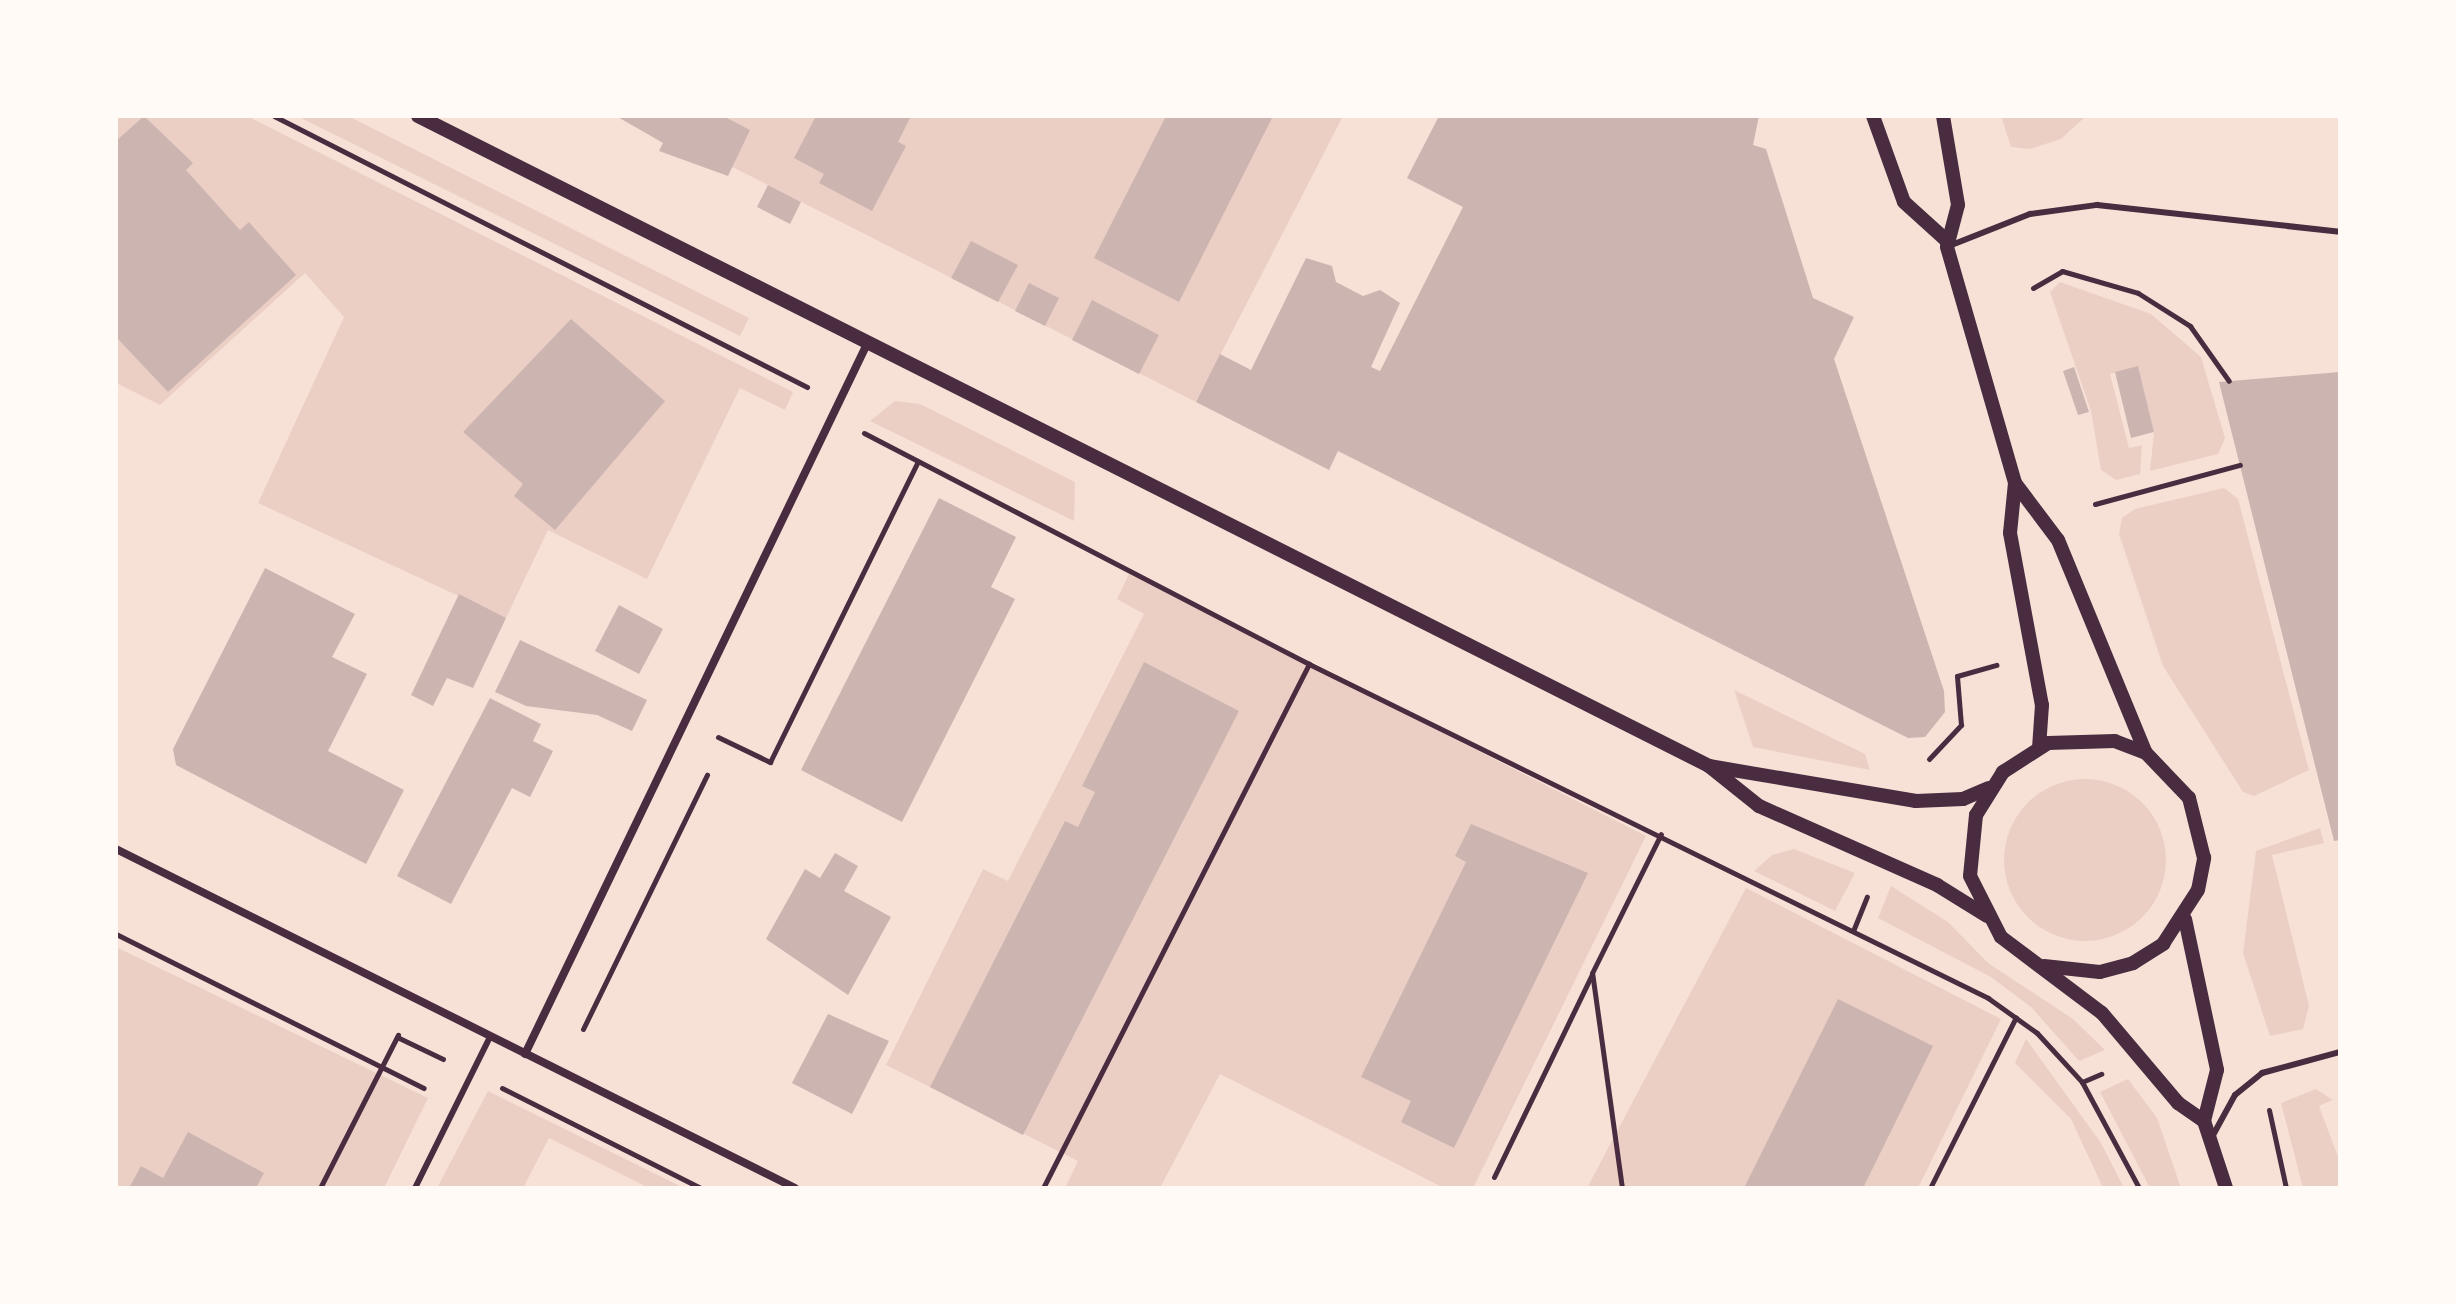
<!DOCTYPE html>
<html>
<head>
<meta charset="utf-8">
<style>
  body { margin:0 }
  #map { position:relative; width:2456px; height:1304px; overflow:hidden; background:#f7e1d7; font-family:Rubik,sans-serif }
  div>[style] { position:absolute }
  .green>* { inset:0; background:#ebcfc5 }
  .round { border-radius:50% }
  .building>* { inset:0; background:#ccb4b1 }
  .path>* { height:5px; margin:-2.5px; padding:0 2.5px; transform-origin:2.5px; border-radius:2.5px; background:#4a2c40 }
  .service>* { height:6px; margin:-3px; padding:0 3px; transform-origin:3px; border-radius:3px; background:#4a2c40 }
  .minor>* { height:8px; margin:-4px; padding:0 4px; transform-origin:4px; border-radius:4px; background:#4a2c40 }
  .tertiary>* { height:14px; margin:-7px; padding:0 7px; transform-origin:7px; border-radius:7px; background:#4a2c40 }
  span { translate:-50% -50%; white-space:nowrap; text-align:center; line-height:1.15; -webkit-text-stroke:8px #fffaf5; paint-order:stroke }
  .frame { position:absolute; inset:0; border:118px solid #fffaf5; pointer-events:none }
</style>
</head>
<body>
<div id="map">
  <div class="green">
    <i style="clip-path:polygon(116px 116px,247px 116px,793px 392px,785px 410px,740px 388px,647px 579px,548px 530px,506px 618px,258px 503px,344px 317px,305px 273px,160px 405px,116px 383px)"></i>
    <i style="clip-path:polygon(297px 116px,348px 116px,749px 318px,740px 336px)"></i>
    <i style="clip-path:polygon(632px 116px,1343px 116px,1196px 402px)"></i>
    <i style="clip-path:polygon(2001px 116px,2086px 116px,2061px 139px,2030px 149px,2011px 147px)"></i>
    <i style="clip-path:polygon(2060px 282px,2151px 314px,2201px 357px,2225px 438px,2218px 454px,2150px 471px,2154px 432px,2138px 367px,2110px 374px,2129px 448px,2142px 445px,2140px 474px,2116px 480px,2101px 470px,2091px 411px,2050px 292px)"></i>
    <i style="clip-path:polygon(895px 401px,920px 404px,1075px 482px,1074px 521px,870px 421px)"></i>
    <i style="clip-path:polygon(2224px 488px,2238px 499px,2309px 770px,2254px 796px,2243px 792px,2163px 666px,2119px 534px,2122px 518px,2135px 509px)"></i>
    <i style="clip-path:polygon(1129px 574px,1646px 836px,1473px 1188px,1444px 1188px,1220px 1074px,1160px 1188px,1065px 1188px,1078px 1161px,886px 1065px,983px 869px,1008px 881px,1144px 614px,1117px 599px)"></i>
    <i style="clip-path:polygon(1734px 690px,1865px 754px,1870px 770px,1753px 747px)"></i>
    <i class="round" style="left:2004px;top:779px;width:162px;height:162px"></i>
    <i style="clip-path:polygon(2320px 828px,2324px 843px,2272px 855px,2309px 1006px,2303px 1029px,2270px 1036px,2243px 953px,2256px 851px)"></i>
    <i style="clip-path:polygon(1794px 849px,1855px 873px,1835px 911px,1754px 871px,1772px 855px)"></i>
    <i style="clip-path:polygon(1891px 886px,1948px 922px,1988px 963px,2073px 1019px,2105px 1050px,2079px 1061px,2031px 1007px,1991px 977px,1878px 918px)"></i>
    <i style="clip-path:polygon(1746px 888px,2001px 1019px,1918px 1188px,1587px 1188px)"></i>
    <i style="clip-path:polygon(116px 947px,428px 1098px,384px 1188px,116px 1188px)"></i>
    <i style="clip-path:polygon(2026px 1039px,2101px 1143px,2124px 1188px,2103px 1188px,2071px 1119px,2015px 1063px)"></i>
    <i style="clip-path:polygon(2128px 1079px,2157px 1118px,2181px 1188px,2150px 1188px,2100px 1092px)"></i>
    <i style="clip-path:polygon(2316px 1089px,2333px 1100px,2319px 1106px,2340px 1162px,2340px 1188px,2303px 1188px,2281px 1103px)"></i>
    <i style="clip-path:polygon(488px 1091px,684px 1188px,649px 1188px,549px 1138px,523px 1188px,437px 1188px)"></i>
  </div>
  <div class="building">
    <i style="clip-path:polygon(144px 116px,193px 163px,186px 170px,240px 230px,249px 222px,296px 275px,168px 392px,116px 337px,116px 141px)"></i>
    <i style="clip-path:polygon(616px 116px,723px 116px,750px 130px,728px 176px,659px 151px,663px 143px)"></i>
    <i style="clip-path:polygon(816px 116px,911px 116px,898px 142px,906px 146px,872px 211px,819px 183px,824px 174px,794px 158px)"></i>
    <i style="clip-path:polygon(1166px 116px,1273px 116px,1179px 302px,1094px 258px)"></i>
    <i style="clip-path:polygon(1439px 116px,1759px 116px,1753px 145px,1766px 149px,1813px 298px,1854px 317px,1834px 359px,1944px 691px,1945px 712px,1925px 737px,1908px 738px,1338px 451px,1329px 470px,1196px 402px,1220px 354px,1251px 370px,1306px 258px,1332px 266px,1336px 282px,1363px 296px,1380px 290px,1400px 303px,1371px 367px,1380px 371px,1463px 207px,1407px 178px)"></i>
    <i style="clip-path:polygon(768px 185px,801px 202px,790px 224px,757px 207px)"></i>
    <i style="clip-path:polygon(971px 241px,1018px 265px,998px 302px,951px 278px)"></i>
    <i style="clip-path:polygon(1029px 283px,1059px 298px,1045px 326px,1015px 311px)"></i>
    <i style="clip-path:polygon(1092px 300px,1159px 335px,1139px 374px,1072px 340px)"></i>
    <i style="clip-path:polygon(571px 319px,665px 401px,555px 530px,514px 496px,523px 484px,463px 432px)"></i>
    <i style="clip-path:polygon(2138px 366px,2154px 432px,2131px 438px,2115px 372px)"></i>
    <i style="clip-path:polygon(2074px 367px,2089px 412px,2078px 415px,2063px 371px)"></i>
    <i style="clip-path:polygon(2340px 372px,2340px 840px,2334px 841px,2219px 382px)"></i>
    <i style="clip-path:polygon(939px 498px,1016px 537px,991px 587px,1015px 599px,902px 822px,801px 770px)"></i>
    <i style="clip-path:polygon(265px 568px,355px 614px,332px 657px,367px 674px,328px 751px,404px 790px,366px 864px,176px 765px,173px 749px)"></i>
    <i style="clip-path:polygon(459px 594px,506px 618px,473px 688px,447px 678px,433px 706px,411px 695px)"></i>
    <i style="clip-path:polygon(619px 605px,663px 629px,639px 674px,595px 651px)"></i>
    <i style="clip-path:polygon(520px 640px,647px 700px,632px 731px,597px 715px,526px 706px,495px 692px)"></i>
    <i style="clip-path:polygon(1144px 662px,1239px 711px,1023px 1135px,930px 1087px,1065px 821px,1078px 827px,1095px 792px,1082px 786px)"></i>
    <i style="clip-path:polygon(490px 698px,541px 724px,533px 741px,553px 751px,530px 797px,512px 788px,451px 904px,397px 876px)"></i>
    <i style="clip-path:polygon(1471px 824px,1588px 873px,1454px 1148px,1401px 1122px,1411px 1101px,1361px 1077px,1466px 862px,1455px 856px)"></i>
    <i style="clip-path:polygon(835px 853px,858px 866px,844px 891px,891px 917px,848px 995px,766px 939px,805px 869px,820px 878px)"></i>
    <i style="clip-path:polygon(1838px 999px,1933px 1046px,1863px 1188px,1744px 1188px)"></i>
    <i style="clip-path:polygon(828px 1014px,889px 1041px,852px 1114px,792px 1083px)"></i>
    <i style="clip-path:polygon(188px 1132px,264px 1173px,256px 1188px,129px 1188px,141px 1166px,163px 1178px)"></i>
  </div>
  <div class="path">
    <i style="left:274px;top:116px;width:598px;rotate:26.95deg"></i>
    <i style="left:2033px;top:288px;width:34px;rotate:-30deg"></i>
    <i style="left:2062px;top:271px;width:79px;rotate:16.1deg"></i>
    <i style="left:2138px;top:293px;width:62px;rotate:32.4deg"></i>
    <i style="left:2190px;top:326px;width:67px;rotate:54.7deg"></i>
    <i style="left:864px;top:433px;width:501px;rotate:27.43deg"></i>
    <i style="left:1309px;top:664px;width:757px;rotate:26.19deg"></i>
    <i style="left:1988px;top:998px;width:60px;rotate:35.5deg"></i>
    <i style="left:2037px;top:1033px;width:67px;rotate:47.4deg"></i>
    <i style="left:2082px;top:1082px;width:21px;rotate:-23deg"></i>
    <i style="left:2095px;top:504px;width:150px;rotate:-15.1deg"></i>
    <i style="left:718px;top:737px;width:58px;rotate:25.7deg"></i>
    <i style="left:770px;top:762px;width:335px;rotate:-63.8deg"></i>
    <i style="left:1929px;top:759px;width:47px;rotate:-46.7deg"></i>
    <i style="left:1961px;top:725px;width:49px;rotate:-94.7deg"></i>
    <i style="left:1957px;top:676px;width:41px;rotate:-15.8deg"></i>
    <i style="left:1853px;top:931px;width:37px;rotate:-68deg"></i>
    <i style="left:116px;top:934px;width:344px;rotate:26.6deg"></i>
    <i style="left:583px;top:1029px;width:283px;rotate:-64deg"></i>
    <i style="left:397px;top:1037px;width:51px;rotate:25.6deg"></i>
    <i style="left:2082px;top:1082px;width:120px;rotate:61.7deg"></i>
    <i style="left:502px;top:1088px;width:223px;rotate:26.7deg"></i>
    <i style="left:2269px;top:1110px;width:80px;rotate:77.7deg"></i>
    <i style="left:1494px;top:1177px;width:225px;rotate:-64.2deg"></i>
    <i style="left:320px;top:1188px;width:172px;rotate:-63deg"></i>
    <i style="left:1043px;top:1188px;width:588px;rotate:-63.09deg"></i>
    <i style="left:1622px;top:1188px;width:217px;rotate:-97.9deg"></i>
    <i style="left:1592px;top:973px;width:155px;rotate:-63.6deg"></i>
    <i style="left:1930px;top:1188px;width:191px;rotate:-63.3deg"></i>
  </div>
  <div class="service">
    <i style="left:1949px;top:246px;width:87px;rotate:-21.6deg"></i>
    <i style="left:2030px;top:214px;width:68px;rotate:-7.7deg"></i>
    <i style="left:2097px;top:205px;width:244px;rotate:6.3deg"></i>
    <i style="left:2212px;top:1137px;width:48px;rotate:-61.3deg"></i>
    <i style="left:2235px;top:1095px;width:35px;rotate:-39deg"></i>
    <i style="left:2262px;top:1073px;width:81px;rotate:-15.1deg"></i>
    <i style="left:415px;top:1188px;width:169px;rotate:-63.6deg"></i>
  </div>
  <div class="minor">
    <i style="left:116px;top:849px;width:759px;rotate:26.53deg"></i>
    <i style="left:525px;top:1054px;width:790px;rotate:-64.28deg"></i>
  </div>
  <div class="tertiary">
    <i style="left:418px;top:116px;width:1445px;rotate:26.72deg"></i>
    <i style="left:1709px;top:766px;width:64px;rotate:38.7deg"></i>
    <i style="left:1759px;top:806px;width:195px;rotate:23.9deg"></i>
    <i style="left:1937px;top:885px;width:59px;rotate:31.8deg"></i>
    <i style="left:1873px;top:116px;width:91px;rotate:70.2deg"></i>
    <i style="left:1904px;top:202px;width:57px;rotate:42.1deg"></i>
    <i style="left:1943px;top:116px;width:90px;rotate:80.4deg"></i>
    <i style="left:1958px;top:205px;width:43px;rotate:104.7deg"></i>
    <i style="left:1947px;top:247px;width:246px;rotate:73.9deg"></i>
    <i style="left:2015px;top:483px;width:50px;rotate:95.7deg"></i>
    <i style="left:2010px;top:533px;width:175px;rotate:79.5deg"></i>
    <i style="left:2042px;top:705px;width:43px;rotate:94deg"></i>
    <i style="left:2015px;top:483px;width:71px;rotate:53deg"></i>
    <i style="left:2058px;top:540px;width:230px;rotate:67.6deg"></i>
    <i style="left:1709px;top:766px;width:210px;rotate:9.6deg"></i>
    <i style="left:1916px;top:801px;width:47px;rotate:-2.4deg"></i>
    <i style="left:1963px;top:799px;width:28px;rotate:-23deg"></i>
    <i style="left:2185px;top:919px;width:154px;rotate:78deg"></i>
    <i style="left:2217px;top:1070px;width:53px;rotate:104.3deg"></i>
    <i style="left:2044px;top:966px;width:56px;rotate:6.1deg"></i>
    <i style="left:2100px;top:972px;width:34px;rotate:-15deg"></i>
    <i style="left:2133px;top:963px;width:36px;rotate:-32deg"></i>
    <i style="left:2163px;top:944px;width:64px;rotate:-57.1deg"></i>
    <i style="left:2198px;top:890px;width:33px;rotate:-79deg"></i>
    <i style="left:2204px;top:858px;width:62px;rotate:-104deg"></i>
    <i style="left:2189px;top:798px;width:62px;rotate:-133.7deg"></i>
    <i style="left:2146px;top:753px;width:33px;rotate:-159deg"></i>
    <i style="left:2115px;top:741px;width:67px;rotate:178.3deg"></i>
    <i style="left:2048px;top:743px;width:54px;rotate:147.2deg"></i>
    <i style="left:2003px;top:772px;width:51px;rotate:122.1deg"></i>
    <i style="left:1976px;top:815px;width:61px;rotate:95.6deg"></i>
    <i style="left:1970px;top:876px;width:68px;rotate:63.1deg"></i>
    <i style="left:2001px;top:937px;width:126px;rotate:37deg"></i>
    <i style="left:2102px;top:1013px;width:118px;rotate:49.8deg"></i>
    <i style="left:2178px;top:1103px;width:32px;rotate:35deg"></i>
    <i style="left:2204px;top:1121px;width:71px;rotate:71.8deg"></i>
  </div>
  <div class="frame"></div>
</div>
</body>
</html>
